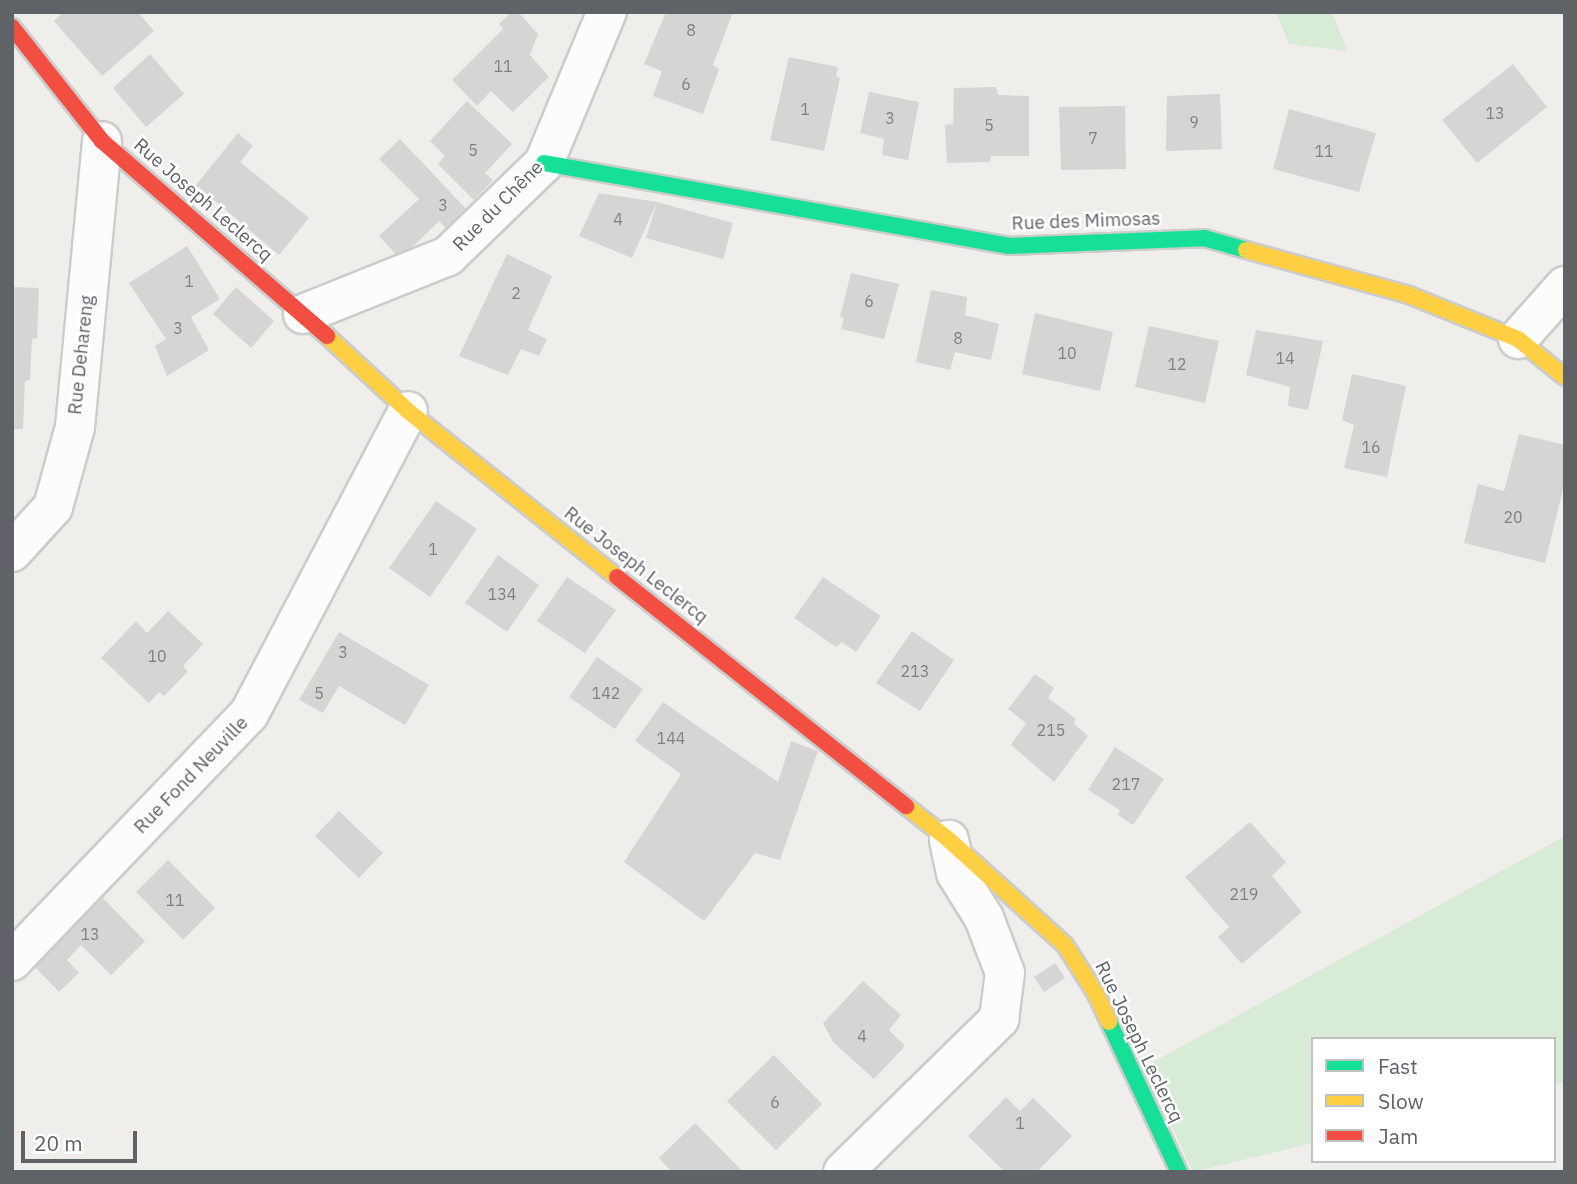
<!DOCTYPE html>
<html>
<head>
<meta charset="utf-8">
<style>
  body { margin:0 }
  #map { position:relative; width:1577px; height:1184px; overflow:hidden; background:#efeeea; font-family:"IBM Plex Sans",sans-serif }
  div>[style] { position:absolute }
  .green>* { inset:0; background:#d8ebd6 }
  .building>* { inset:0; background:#d6d5d3 }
  .roads { filter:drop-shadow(2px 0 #cbcccc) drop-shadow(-2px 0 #cbcccc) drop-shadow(0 2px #cbcccc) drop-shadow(0 -2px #cbcccc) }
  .street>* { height:38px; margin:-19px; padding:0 19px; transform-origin:19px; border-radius:19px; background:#fdfcfc }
  .fast>* { height:16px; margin:-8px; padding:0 8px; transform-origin:8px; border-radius:8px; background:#16e098 }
  .slow>* { height:16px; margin:-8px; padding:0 8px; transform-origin:8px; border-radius:8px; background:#ffcf43 }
  .jam>* { height:16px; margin:-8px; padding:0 8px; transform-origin:8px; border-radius:8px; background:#f24e42 }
  span { translate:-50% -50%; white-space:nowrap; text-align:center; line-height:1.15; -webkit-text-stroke:5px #fff; paint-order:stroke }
  .number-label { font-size:16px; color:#7e8184 }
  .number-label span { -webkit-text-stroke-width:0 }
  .street-label { font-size:19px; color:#5f6368 }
  .frame { position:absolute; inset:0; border:14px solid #5f6368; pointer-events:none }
  .legend { position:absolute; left:1311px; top:1037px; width:245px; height:126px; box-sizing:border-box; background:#fff; border:2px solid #bfc1c3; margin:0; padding:9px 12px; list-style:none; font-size:21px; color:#5f6368 }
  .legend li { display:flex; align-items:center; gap:14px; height:35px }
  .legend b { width:35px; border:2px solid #bfc1c3 }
  .scale { position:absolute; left:21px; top:1131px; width:116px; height:32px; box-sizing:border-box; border:4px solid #5f6368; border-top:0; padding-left:9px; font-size:21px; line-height:24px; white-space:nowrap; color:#5f6368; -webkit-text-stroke:5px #fff; paint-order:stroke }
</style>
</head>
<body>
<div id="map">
  <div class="green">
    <i style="clip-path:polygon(1276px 12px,1332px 12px,1347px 51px,1289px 44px)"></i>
    <i style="clip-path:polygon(1565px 836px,1565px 1082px,1554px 1084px,1554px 1039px,1313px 1039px,1313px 1143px,1193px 1172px,1144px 1067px)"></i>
  </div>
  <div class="building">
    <i style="clip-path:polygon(63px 12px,138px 12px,154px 31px,102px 76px,54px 21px)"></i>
    <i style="clip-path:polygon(511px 12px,518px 12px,538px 34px,530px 55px,549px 77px,513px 112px,491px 91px,477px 106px,452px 80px,503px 29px,499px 24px)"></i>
    <i style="clip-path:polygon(666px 12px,733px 12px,713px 65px,719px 69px,703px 114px,653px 96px,662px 71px,644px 64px)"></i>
    <i style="clip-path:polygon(150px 54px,184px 94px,146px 127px,113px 88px)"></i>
    <i style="clip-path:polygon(789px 57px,838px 67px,836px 76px,840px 78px,824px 151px,770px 140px)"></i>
    <i style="clip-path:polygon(1513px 64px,1547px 107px,1477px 163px,1442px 120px)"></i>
    <i style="clip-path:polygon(996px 87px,998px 95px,1029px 96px,1029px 156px,991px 156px,990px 162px,947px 163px,945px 125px,953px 124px,954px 88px)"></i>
    <i style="clip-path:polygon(869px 92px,919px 102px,908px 160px,882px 155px,884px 139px,860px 133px)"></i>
    <i style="clip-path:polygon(1220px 94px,1222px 149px,1166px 151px,1167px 96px)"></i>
    <i style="clip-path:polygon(467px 101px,512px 144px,485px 173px,493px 180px,474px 200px,438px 164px,445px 156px,430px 141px)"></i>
    <i style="clip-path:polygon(1125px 106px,1126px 169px,1061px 170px,1059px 107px)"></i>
    <i style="clip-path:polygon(1289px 109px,1376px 133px,1359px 192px,1273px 169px)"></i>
    <i style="clip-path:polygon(238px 133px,253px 146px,240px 162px,309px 218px,279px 255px,196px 185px)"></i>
    <i style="clip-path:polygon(400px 139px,468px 211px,448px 231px,439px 221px,400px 259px,379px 236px,419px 199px,379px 159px)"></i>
    <i style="clip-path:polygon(599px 193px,657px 202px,632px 258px,579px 236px)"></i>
    <i style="clip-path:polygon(657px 202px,733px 223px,723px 259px,646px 238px)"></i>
    <i style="clip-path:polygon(187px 246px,220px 299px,191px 317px,209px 350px,167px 376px,155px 346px,166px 339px,129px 283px)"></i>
    <i style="clip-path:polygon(507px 254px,552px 276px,528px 330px,547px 339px,539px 356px,521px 349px,508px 375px,459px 356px)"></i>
    <i style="clip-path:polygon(851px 273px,899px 284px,884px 339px,841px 329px,844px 318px,840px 317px)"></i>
    <i style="clip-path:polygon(12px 287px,39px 288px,37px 338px,32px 339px,30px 380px,25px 381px,23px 429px,12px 429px)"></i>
    <i style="clip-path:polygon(236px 287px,274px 321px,251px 348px,213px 314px)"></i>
    <i style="clip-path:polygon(931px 290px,967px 297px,965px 315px,999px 324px,991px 360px,955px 352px,950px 370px,916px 362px)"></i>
    <i style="clip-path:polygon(1035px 313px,1113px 332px,1100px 391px,1022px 374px)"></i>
    <i style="clip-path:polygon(1149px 326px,1219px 341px,1205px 403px,1135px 387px)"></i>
    <i style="clip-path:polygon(1256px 330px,1323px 341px,1308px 410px,1288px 406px,1290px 387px,1246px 375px)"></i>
    <i style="clip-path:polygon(1352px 374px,1406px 386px,1387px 477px,1344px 468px,1354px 425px,1342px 420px)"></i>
    <i style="clip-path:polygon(1519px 434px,1565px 445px,1565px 481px,1545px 563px,1464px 543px,1478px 484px,1504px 491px)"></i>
    <i style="clip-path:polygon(436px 501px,477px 529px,430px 597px,389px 568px)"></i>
    <i style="clip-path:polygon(498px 555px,539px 585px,507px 632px,465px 603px)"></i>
    <i style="clip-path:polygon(567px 577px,616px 610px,585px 653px,537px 621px)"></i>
    <i style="clip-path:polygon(823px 577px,881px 616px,856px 652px,842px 642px,836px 647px,794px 618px)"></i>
    <i style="clip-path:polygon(168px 611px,203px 644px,183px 666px,188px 671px,164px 696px,159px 692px,149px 703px,101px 658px,136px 621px,147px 633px)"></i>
    <i style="clip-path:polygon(912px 631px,954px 660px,920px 711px,876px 683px)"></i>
    <i style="clip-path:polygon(339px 632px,429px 685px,405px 725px,339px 686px,323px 713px,299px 700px)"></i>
    <i style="clip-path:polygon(597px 657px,643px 689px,615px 729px,569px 697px)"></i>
    <i style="clip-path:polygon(1035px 674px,1054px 688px,1048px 698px,1076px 719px,1074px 724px,1088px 736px,1054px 782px,1011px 745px,1026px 723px,1008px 709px)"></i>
    <i style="clip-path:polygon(663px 702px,778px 782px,791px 741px,818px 751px,780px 860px,755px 853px,704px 921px,624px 862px,681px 774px,635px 741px)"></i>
    <i style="clip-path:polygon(1115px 747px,1164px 779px,1133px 825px,1118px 815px,1120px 810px,1088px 790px)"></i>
    <i style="clip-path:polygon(339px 811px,383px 853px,359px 878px,315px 836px)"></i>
    <i style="clip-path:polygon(1250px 822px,1286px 862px,1272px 876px,1302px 912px,1242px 964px,1218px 937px,1229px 927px,1185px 877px)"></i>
    <i style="clip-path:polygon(168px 860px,215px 908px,183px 940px,136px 892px)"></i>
    <i style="clip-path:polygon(103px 898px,145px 941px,111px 975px,81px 945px,67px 960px,79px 973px,59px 992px,32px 964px,81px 905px,88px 912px)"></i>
    <i style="clip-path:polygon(1055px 963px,1065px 978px,1044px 992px,1034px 977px)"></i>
    <i style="clip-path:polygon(863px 981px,901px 1015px,889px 1030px,905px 1046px,874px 1079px,833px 1042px,823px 1023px)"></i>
    <i style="clip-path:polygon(774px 1055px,822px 1104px,776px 1150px,727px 1101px)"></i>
    <i style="clip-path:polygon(1006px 1097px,1020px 1111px,1033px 1098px,1072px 1136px,1037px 1172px,1005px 1172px,968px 1136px)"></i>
    <i style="clip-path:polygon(695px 1123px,743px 1172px,672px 1172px,659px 1158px)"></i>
  </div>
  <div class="roads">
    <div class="street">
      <i style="left:303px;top:314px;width:156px;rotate:-21.8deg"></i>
      <i style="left:448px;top:256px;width:134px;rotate:-44.1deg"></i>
      <i style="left:544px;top:163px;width:164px;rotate:-67.4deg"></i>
      <i style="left:1518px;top:339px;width:71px;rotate:-48.4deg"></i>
      <i style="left:12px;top:552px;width:61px;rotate:-47.7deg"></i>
      <i style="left:53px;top:507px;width:83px;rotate:-74.6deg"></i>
      <i style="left:75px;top:427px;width:287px;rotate:-84.6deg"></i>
      <i style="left:12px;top:961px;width:342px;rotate:-46.2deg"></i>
      <i style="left:249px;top:714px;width:342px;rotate:-62.3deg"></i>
      <i style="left:843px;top:1172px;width:219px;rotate:-44.4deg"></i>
      <i style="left:999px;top:1019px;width:46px;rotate:-82.6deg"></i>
      <i style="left:1005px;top:973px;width:59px;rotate:-110.9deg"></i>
      <i style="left:984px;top:918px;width:53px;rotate:-121.9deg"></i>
      <i style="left:956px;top:873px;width:34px;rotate:-102deg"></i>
    </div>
    <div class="fast">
      <i style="left:544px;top:163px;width:471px;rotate:10.1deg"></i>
      <i style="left:1008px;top:246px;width:196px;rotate:-2.3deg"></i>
      <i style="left:1204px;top:238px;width:44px;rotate:15.9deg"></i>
      <i style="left:1109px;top:1022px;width:166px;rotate:65deg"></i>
    </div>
    <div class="slow">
      <i style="left:1246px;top:250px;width:169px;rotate:15.4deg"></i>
      <i style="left:1409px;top:295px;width:118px;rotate:22deg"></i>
      <i style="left:1518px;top:339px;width:60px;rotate:39deg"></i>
      <i style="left:327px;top:336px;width:110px;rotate:42.8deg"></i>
      <i style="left:408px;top:411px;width:267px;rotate:38.5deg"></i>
      <i style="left:906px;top:806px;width:55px;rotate:38.3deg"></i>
      <i style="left:949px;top:840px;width:156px;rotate:42.2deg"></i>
      <i style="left:1065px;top:945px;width:58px;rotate:57.7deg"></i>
      <i style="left:1096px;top:994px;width:31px;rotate:65deg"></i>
    </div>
    <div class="jam">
      <i style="left:12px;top:27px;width:145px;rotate:51.7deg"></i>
      <i style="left:102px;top:141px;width:298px;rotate:40.9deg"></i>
      <i style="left:617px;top:577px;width:369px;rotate:38.4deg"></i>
    </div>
  </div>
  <div class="number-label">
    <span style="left:691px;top:30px">8</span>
    <span style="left:503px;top:66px">11</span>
    <span style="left:686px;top:84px">6</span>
    <span style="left:805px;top:109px">1</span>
    <span style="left:1495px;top:113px">13</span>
    <span style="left:890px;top:118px">3</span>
    <span style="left:1194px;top:122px">9</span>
    <span style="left:989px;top:125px">5</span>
    <span style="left:1093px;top:138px">7</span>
    <span style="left:473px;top:150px">5</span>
    <span style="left:1324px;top:151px">11</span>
    <span style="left:443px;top:205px">3</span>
    <span style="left:618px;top:219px">4</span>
    <span style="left:189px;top:281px">1</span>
    <span style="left:516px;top:293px">2</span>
    <span style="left:869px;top:301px">6</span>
    <span style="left:178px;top:328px">3</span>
    <span style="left:958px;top:338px">8</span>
    <span style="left:1067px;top:353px">10</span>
    <span style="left:1285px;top:358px">14</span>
    <span style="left:1177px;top:364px">12</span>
    <span style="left:1371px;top:447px">16</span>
    <span style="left:1513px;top:517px">20</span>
    <span style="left:433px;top:549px">1</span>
    <span style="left:502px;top:594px">134</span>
    <span style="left:343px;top:652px">3</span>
    <span style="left:157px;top:656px">10</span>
    <span style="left:915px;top:671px">213</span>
    <span style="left:319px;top:693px">5</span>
    <span style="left:606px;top:693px">142</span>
    <span style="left:1051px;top:730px">215</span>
    <span style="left:671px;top:738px">144</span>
    <span style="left:1126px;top:784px">217</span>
    <span style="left:1244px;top:894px">219</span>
    <span style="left:175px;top:900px">11</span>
    <span style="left:90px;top:934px">13</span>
    <span style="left:862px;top:1036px">4</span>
    <span style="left:775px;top:1102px">6</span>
    <span style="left:1020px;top:1123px">1</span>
  </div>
  <div class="street-label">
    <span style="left:203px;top:200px;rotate:41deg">Rue Joseph Leclercq</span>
    <span style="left:498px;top:206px;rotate:-45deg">Rue du Chêne</span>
    <span style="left:1086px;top:221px;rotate:-2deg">Rue des Mimosas</span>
    <span style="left:81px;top:355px;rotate:-84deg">Rue Dehareng</span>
    <span style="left:636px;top:565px;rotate:38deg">Rue Joseph Leclercq</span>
    <span style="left:191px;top:775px;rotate:-46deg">Rue Fond Neuville</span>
    <span style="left:1139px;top:1042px;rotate:64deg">Rue Joseph Leclercq</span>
  </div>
  <div class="frame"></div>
  <ul class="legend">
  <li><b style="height:9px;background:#16e098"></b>Fast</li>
  <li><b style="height:9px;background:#ffcf43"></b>Slow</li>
  <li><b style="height:9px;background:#f24e42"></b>Jam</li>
  </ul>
  <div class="scale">20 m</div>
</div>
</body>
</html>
